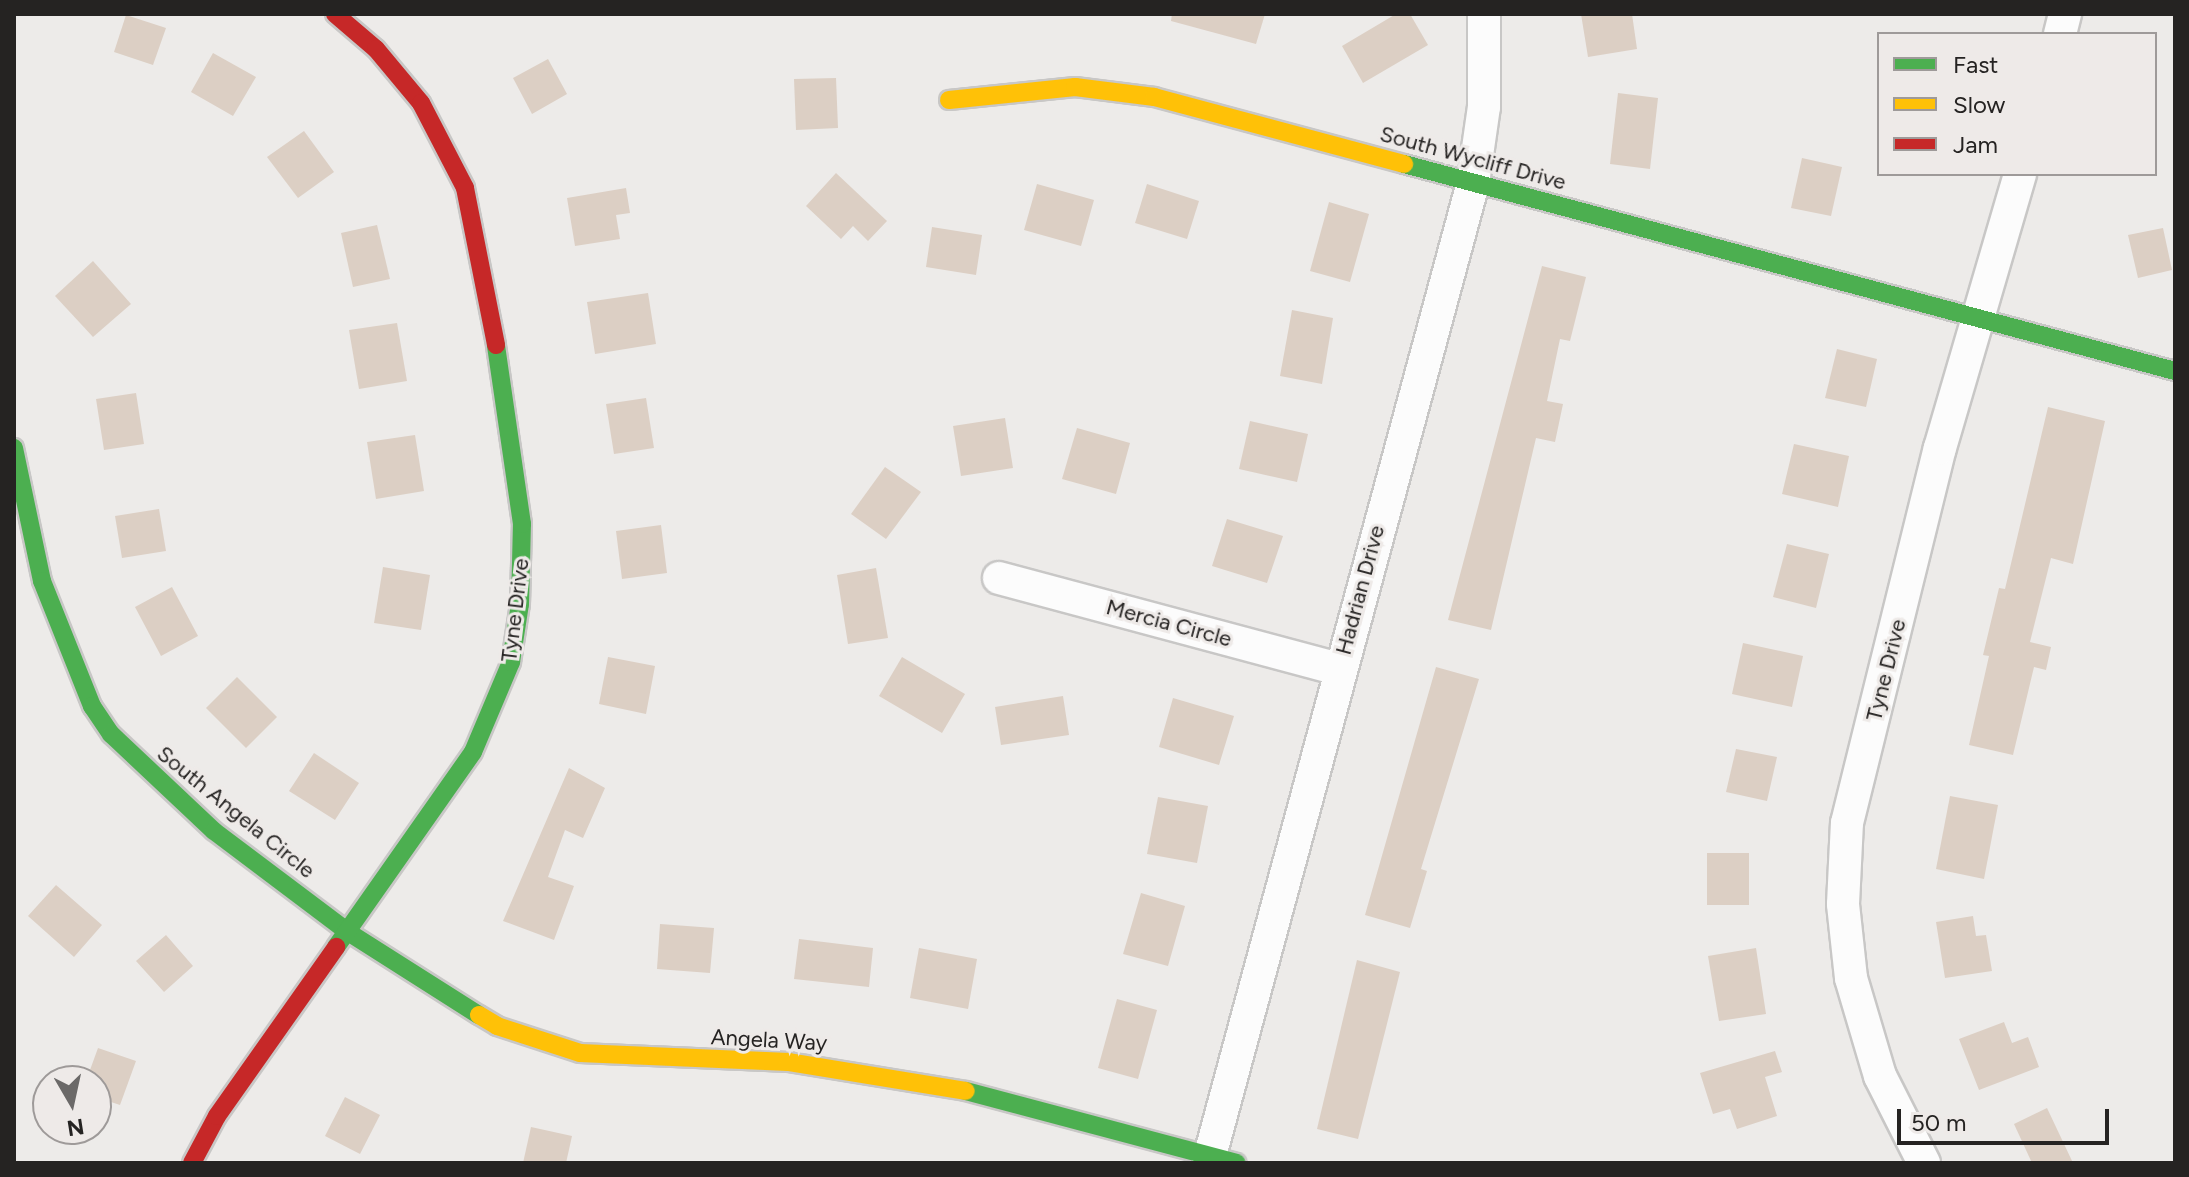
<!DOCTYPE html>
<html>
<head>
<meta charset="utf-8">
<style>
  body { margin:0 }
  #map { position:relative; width:2189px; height:1177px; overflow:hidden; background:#edebe9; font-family:Figtree,sans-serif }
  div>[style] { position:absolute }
  .building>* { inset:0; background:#dccfc4 }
  .roads { filter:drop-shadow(2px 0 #c8c7c6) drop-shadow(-2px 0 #c8c7c6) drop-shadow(0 2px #c8c7c6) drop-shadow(0 -2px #c8c7c6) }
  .street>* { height:32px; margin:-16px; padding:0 16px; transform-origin:16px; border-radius:16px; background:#fcfcfc }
  .fast>* { height:18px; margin:-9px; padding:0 9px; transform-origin:9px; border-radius:9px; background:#4caf50 }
  .slow>* { height:18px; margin:-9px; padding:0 9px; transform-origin:9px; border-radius:9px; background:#ffc107 }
  .jam>* { height:18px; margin:-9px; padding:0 9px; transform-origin:9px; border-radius:9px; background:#c62828 }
  span { translate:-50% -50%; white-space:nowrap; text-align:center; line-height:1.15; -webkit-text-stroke:6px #eeeae8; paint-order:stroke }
  .street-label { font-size:22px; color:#252322 }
  .frame { position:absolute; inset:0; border:16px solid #252322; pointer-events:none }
  .legend { position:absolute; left:1877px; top:32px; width:280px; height:144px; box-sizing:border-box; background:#eeeae8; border:2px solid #9e9a99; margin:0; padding:10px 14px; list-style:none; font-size:24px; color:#252322 }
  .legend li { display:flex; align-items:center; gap:16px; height:40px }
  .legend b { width:40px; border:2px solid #9e9a99 }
  .north { position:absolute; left:32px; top:1065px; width:80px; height:80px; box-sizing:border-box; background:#eeeae8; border:2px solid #9e9a99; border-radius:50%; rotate:171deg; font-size:22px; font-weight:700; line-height:32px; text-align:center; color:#252322 }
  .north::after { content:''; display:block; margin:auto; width:28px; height:36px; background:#6b6968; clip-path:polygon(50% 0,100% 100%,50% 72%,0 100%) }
  .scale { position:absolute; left:1897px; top:1109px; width:212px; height:36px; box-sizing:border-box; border:4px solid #252322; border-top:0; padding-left:10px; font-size:24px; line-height:28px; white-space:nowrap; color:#252322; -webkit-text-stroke:6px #eeeae8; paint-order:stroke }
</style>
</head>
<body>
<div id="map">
  <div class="building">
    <i style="clip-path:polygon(1172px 14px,1265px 14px,1256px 44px,1171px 21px)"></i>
    <i style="clip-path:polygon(1396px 14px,1410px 14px,1428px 45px,1363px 83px,1342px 46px)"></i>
    <i style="clip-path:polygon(1581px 14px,1632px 14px,1637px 49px,1588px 57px)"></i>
    <i style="clip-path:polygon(126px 15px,166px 28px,153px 65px,114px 52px)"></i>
    <i style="clip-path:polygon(213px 53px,256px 77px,233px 116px,191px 92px)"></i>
    <i style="clip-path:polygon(548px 59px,567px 94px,532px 114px,513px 78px)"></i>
    <i style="clip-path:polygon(836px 78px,838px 128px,796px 130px,794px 79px)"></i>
    <i style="clip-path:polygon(1618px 93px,1658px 98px,1650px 169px,1610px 164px)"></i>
    <i style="clip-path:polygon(304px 131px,334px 172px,298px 198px,267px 157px)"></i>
    <i style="clip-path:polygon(1802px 158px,1842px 167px,1831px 216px,1791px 208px)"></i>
    <i style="clip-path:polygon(836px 173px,887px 221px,868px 241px,853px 226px,841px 239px,806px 206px)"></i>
    <i style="clip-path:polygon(1037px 184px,1094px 200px,1081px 246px,1024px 230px)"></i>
    <i style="clip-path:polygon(1147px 184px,1199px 201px,1187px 239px,1135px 223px)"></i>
    <i style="clip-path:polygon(626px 188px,630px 213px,616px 215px,620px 239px,575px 246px,567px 198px)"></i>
    <i style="clip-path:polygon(1329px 202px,1369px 214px,1350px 282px,1310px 271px)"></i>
    <i style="clip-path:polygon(377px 225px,390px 279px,353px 287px,341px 233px)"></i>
    <i style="clip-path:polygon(932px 227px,982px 235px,976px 275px,926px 267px)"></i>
    <i style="clip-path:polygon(2163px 228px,2172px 270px,2138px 278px,2128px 235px)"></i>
    <i style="clip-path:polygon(93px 261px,131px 304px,93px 337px,55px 296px)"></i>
    <i style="clip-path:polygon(1542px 266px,1586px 277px,1570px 341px,1560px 339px,1547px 401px,1563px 404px,1555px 442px,1536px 438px,1491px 630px,1448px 620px)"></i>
    <i style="clip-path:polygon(648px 293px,656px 344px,595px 354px,587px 302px)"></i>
    <i style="clip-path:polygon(1292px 310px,1333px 318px,1322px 384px,1280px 376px)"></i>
    <i style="clip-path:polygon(397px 323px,407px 381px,359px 389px,349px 330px)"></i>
    <i style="clip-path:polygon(1837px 349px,1877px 359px,1866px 407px,1825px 398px)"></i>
    <i style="clip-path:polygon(136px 393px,144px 444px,104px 450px,96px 399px)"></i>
    <i style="clip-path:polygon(646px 398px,654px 448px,614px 454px,606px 404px)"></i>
    <i style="clip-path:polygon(2048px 407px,2105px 421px,2073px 564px,2051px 558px,2030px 642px,2051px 647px,2046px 670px,2034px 667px,2013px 755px,1969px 745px,1989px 656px,1983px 655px,1999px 588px,2005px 589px)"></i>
    <i style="clip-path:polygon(1005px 418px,1013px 468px,961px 476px,953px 426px)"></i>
    <i style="clip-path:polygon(1250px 421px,1308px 434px,1297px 482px,1239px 469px)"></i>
    <i style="clip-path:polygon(1077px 428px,1130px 443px,1116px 494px,1062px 479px)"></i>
    <i style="clip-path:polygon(415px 435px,424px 491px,376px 499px,367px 442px)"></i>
    <i style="clip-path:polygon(1794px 444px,1849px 456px,1838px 507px,1782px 494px)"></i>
    <i style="clip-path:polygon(885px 467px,921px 492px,886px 539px,851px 514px)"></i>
    <i style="clip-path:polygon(159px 509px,166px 551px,122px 558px,115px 516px)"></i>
    <i style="clip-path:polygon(1227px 519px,1283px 536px,1267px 583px,1212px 566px)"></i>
    <i style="clip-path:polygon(661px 525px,667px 573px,622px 579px,616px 531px)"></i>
    <i style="clip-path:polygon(1787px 544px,1829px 554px,1816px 608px,1773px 597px)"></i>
    <i style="clip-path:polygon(383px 567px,430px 575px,421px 630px,374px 623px)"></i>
    <i style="clip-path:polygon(876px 568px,888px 638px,848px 644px,837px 575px)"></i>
    <i style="clip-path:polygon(172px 587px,198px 636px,161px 656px,135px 607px)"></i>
    <i style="clip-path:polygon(1743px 643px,1803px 656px,1792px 707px,1732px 694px)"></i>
    <i style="clip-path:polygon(608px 657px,655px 666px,646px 714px,599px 704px)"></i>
    <i style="clip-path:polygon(902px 657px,965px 694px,942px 733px,879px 696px)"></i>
    <i style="clip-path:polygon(1436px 667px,1479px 679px,1421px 869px,1427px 871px,1410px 928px,1365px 915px)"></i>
    <i style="clip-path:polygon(237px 677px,277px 717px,246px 748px,206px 708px)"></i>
    <i style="clip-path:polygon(1063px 696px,1069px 735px,1001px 745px,995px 707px)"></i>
    <i style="clip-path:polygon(1173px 698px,1234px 716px,1219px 765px,1159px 747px)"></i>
    <i style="clip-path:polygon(1736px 749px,1777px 757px,1767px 801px,1726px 792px)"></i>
    <i style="clip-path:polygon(314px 753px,359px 783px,335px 820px,289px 791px)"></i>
    <i style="clip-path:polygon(569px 768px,605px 788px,583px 838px,565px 830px,548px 877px,574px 886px,554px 940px,503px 921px)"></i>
    <i style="clip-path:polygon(1950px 796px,1998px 805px,1984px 879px,1936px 869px)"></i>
    <i style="clip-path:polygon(1158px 797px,1208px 806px,1197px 863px,1147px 854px)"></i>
    <i style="clip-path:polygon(1707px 853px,1749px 853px,1749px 905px,1707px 905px)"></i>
    <i style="clip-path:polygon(56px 885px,102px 925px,74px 957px,28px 916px)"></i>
    <i style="clip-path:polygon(1141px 893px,1185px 906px,1168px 966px,1123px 954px)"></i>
    <i style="clip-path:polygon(1973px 916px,1976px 936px,1986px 935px,1992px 971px,1945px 978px,1936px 922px)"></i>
    <i style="clip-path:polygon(660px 924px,714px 928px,710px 973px,657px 969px)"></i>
    <i style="clip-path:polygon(166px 935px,193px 966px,164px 992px,136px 961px)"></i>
    <i style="clip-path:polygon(799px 939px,873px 948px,869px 987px,794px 979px)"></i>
    <i style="clip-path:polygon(919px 948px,977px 959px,968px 1009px,910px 998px)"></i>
    <i style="clip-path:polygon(1756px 948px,1766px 1014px,1719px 1021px,1708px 956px)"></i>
    <i style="clip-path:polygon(1357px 960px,1400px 972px,1358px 1139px,1317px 1129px)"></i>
    <i style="clip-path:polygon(1117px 999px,1157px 1010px,1138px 1079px,1098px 1068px)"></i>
    <i style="clip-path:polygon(2004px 1022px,2012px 1043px,2028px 1037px,2039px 1067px,1979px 1090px,1959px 1039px)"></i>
    <i style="clip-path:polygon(98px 1048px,136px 1061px,120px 1105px,96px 1097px,96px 1081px,86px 1081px)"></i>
    <i style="clip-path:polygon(1775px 1051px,1782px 1072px,1765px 1077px,1777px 1116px,1737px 1129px,1730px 1109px,1713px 1114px,1700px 1073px)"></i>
    <i style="clip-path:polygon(345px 1097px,380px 1115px,360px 1154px,325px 1136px)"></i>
    <i style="clip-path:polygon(2047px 1108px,2073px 1163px,2032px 1163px,2014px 1124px)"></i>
    <i style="clip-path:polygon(531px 1127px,572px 1136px,566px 1163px,523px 1163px)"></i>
  </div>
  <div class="roads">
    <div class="street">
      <i style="left:2060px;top:34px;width:21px;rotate:-76deg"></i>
      <i style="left:999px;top:578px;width:352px;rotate:15deg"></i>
      <i style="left:1208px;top:1163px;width:1015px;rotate:-74.87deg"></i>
      <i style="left:1473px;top:183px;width:77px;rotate:-81.8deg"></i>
      <i style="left:1484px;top:107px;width:93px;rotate:-90deg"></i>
      <i style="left:1924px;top:1163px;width:97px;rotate:-116.8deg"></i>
      <i style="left:1880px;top:1076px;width:102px;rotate:-106.5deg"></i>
      <i style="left:1851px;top:978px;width:74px;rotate:-96.2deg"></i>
      <i style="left:1843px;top:904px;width:81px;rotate:-87.2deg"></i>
      <i style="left:1847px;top:823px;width:386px;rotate:-76.1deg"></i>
      <i style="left:1940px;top:448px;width:285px;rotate:-73.7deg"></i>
    </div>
    <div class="fast">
      <i style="left:1404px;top:164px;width:798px;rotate:15.03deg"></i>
      <i style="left:14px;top:448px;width:136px;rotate:78.1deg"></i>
      <i style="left:42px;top:581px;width:135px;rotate:68.2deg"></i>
      <i style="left:92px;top:706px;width:34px;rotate:56deg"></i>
      <i style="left:111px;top:734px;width:141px;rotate:43.3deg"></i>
      <i style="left:214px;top:831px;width:168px;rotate:37deg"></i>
      <i style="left:348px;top:932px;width:155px;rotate:32.4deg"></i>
      <i style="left:336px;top:947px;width:238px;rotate:-54.9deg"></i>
      <i style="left:473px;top:752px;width:98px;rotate:-67.1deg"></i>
      <i style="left:511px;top:662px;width:59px;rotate:-81.2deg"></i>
      <i style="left:520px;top:604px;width:80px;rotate:-88.6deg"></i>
      <i style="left:522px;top:524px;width:181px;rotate:-98.3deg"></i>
      <i style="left:966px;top:1091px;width:280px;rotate:14.9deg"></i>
    </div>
    <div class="slow">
      <i style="left:949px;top:100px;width:127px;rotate:-5.9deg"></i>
      <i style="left:1075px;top:87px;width:80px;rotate:7.2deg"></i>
      <i style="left:1154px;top:97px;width:259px;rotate:15deg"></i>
      <i style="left:479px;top:1015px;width:21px;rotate:31deg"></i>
      <i style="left:497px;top:1026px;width:87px;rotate:18deg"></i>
      <i style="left:580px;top:1053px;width:209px;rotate:2.5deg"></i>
      <i style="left:789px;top:1062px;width:179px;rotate:9.3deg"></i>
    </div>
    <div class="jam">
      <i style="left:335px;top:14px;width:54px;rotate:40.5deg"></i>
      <i style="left:376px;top:49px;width:70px;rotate:50.2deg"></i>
      <i style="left:421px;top:103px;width:96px;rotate:62.6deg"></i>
      <i style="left:465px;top:188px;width:160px;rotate:78.8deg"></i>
      <i style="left:192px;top:1163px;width:53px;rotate:-62deg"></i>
      <i style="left:217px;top:1116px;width:207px;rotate:-54.8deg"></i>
    </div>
  </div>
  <div class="street-label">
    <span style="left:1473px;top:158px;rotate:15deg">South Wycliff Drive</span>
    <span style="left:1360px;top:590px;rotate:-75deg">Hadrian Drive</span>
    <span style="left:515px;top:610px;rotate:-83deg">Tyne Drive</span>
    <span style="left:1169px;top:623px;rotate:15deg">Mercia Circle</span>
    <span style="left:1886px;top:670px;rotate:-76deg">Tyne Drive</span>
    <span style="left:236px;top:812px;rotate:39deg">South Angela Circle</span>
    <span style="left:769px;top:1040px;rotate:3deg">Angela Way</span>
  </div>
  <div class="frame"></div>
  <ul class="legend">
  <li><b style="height:10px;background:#4caf50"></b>Fast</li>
  <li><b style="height:10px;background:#ffc107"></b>Slow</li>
  <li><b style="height:10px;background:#c62828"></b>Jam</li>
  </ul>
  <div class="north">N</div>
  <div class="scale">50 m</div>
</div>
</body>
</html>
